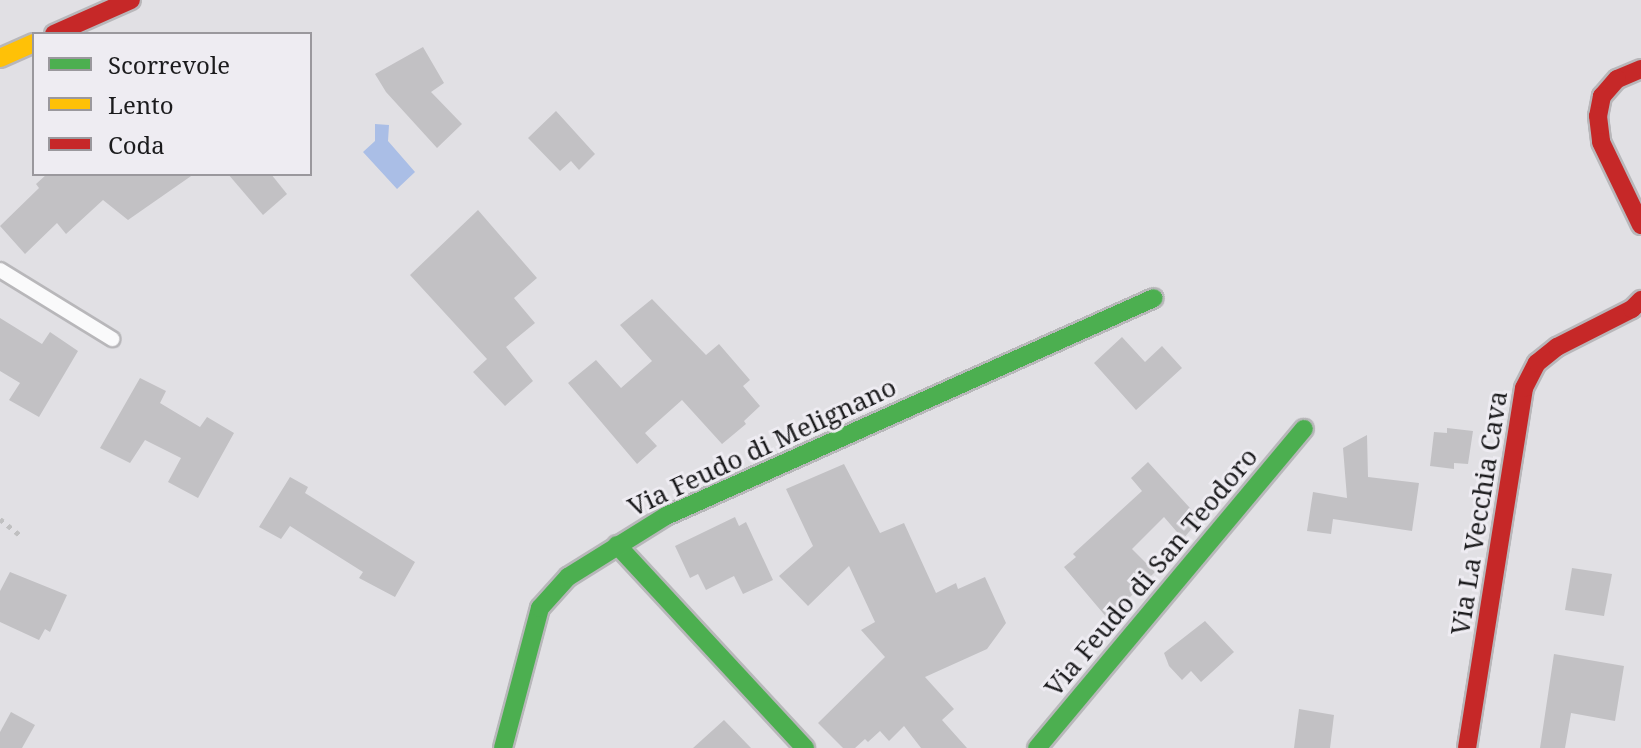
<!DOCTYPE html>
<html>
<head>
<meta charset="utf-8">
<style>
  body { margin:0 }
  #map { position:relative; width:1641px; height:748px; overflow:hidden; background:#e1e0e4; font-family:"Noto Serif",serif }
  div>[style] { position:absolute }
  .water>* { inset:0; background:#aabee6 }
  .building>* { inset:0; background:#c2c1c4 }
  .path>* { height:5px; margin-top:-2.5px; transform-origin:0; background:repeating-linear-gradient(90deg,#c0c0c1 0 4px,transparent 0 10px) }
  .roads { filter:drop-shadow(2px 0 #b8b7ba) drop-shadow(-2px 0 #b8b7ba) drop-shadow(0 2px #b8b7ba) drop-shadow(0 -2px #b8b7ba) }
  .lane>* { height:14px; margin:-7px; padding:0 7px; transform-origin:7px; border-radius:7px; background:#fafafb }
  .fast>* { height:18px; margin:-9px; padding:0 9px; transform-origin:9px; border-radius:9px; background:#4caf50 }
  .slow>* { height:18px; margin:-9px; padding:0 9px; transform-origin:9px; border-radius:9px; background:#ffc107 }
  .jam>* { height:18px; margin:-9px; padding:0 9px; transform-origin:9px; border-radius:9px; background:#c62828 }
  span { translate:-50% -50%; white-space:nowrap; text-align:center; line-height:1.15; -webkit-text-stroke:6px #eeecf2; paint-order:stroke }
  .street-label { font-size:26px; color:#1b1b1d }
  .legend { position:absolute; left:32px; top:32px; width:280px; height:144px; box-sizing:border-box; background:#eeecf2; border:2px solid #9a989d; margin:0; padding:10px 14px; list-style:none; font-size:24px; color:#1b1b1d }
  .legend li { display:flex; align-items:center; gap:16px; height:40px }
  .legend b { width:40px; border:2px solid #9a989d }
</style>
</head>
<body>
<div id="map">
  <div class="water">
    <i style="clip-path:polygon(375px 124px,389px 125px,388px 141px,415px 172px,397px 189px,363px 152px,375px 141px)"></i>
  </div>
  <div class="building">
    <i style="clip-path:polygon(423px 47px,444px 83px,431px 92px,462px 124px,437px 148px,386px 92px,375px 74px)"></i>
    <i style="clip-path:polygon(556px 111px,595px 154px,579px 170px,571px 161px,560px 171px,528px 138px)"></i>
    <i style="clip-path:polygon(47px 174px,194px 174px,128px 220px,103px 200px,66px 234px,57px 223px,25px 254px,0 226px,39px 188px,36px 184px)"></i>
    <i style="clip-path:polygon(228px 174px,271px 174px,287px 194px,263px 215px)"></i>
    <i style="clip-path:polygon(478px 210px,537px 278px,514px 298px,535px 323px,506px 347px,533px 381px,505px 406px,473px 372px,487px 359px,410px 275px)"></i>
    <i style="clip-path:polygon(652px 299px,706px 355px,719px 344px,750px 380px,743px 386px,760px 406px,744px 421px,746px 424px,722px 444px,682px 400px,645px 433px,657px 446px,637px 464px,568px 383px,596px 360px,621px 388px,652px 361px,620px 325px)"></i>
    <i style="clip-path:polygon(0 318px,42px 344px,50px 332px,78px 351px,39px 417px,9px 400px,20px 383px,0 371px)"></i>
    <i style="clip-path:polygon(1122px 337px,1145px 362px,1162px 346px,1182px 368px,1136px 410px,1094px 363px)"></i>
    <i style="clip-path:polygon(140px 378px,166px 391px,160px 403px,200px 427px,207px 417px,234px 433px,198px 498px,168px 482px,181px 458px,145px 440px,130px 463px,100px 448px)"></i>
    <i style="clip-path:polygon(1447px 428px,1473px 431px,1468px 464px,1454px 463px,1454px 469px,1430px 466px,1434px 432px,1447px 433px)"></i>
    <i style="clip-path:polygon(1367px 435px,1368px 477px,1419px 483px,1412px 531px,1333px 519px,1331px 534px,1307px 531px,1313px 492px,1347px 498px,1343px 448px)"></i>
    <i style="clip-path:polygon(1148px 462px,1200px 519px,1183px 539px,1164px 517px,1132px 549px,1155px 572px,1108px 619px,1064px 567px,1076px 557px,1073px 554px,1142px 491px,1131px 478px)"></i>
    <i style="clip-path:polygon(844px 464px,880px 533px,904px 523px,936px 593px,956px 583px,958px 589px,985px 577px,1006px 623px,987px 649px,925px 677px,954px 709px,942px 720px,967px 748px,921px 748px,904px 726px,889px 741px,880px 731px,868px 742px,865px 739px,855px 748px,843px 748px,818px 723px,885px 657px,861px 630px,875px 622px,849px 566px,808px 606px,779px 576px,813px 546px,786px 489px)"></i>
    <i style="clip-path:polygon(290px 477px,308px 487px,305px 493px,415px 562px,395px 597px,359px 578px,363px 572px,290px 526px,281px 539px,259px 527px)"></i>
    <i style="clip-path:polygon(735px 517px,739px 526px,746px 522px,773px 580px,743px 594px,734px 576px,706px 590px,698px 574px,690px 578px,675px 546px)"></i>
    <i style="clip-path:polygon(1572px 568px,1612px 574px,1604px 616px,1565px 610px)"></i>
    <i style="clip-path:polygon(10px 572px,67px 595px,50px 632px,45px 629px,39px 640px,0 622px,0 591px)"></i>
    <i style="clip-path:polygon(1205px 621px,1234px 652px,1201px 682px,1191px 671px,1182px 680px,1169px 666px,1164px 653px)"></i>
    <i style="clip-path:polygon(1554px 654px,1624px 666px,1615px 721px,1571px 713px,1565px 748px,1540px 748px)"></i>
    <i style="clip-path:polygon(1299px 709px,1334px 715px,1330px 748px,1294px 748px)"></i>
    <i style="clip-path:polygon(11px 712px,35px 725px,22px 748px,0 748px,0 732px)"></i>
    <i style="clip-path:polygon(724px 720px,751px 748px,693px 748px)"></i>
  </div>
  <div class="path">
    <i style="left:0;top:519px;width:27px;rotate:39deg"></i>
  </div>
  <div class="roads">
    <div class="lane">
      <i style="left:0;top:270px;width:132px;rotate:31.6deg"></i>
    </div>
    <div class="fast">
      <i style="left:617px;top:545px;width:277px;rotate:47.2deg"></i>
      <i style="left:503px;top:748px;width:145px;rotate:-75.2deg"></i>
      <i style="left:540px;top:608px;width:42px;rotate:-47.9deg"></i>
      <i style="left:568px;top:577px;width:115px;rotate:-31.9deg"></i>
      <i style="left:666px;top:516px;width:534px;rotate:-24.07deg"></i>
      <i style="left:1037px;top:748px;width:416px;rotate:-50.1deg"></i>
    </div>
    <div class="slow">
      <i style="left:0;top:58px;width:37px;rotate:-24deg"></i>
    </div>
    <div class="jam">
      <i style="left:54px;top:34px;width:84px;rotate:-23.8deg"></i>
      <i style="left:1641px;top:69px;width:26px;rotate:157deg"></i>
      <i style="left:1617px;top:79px;width:23px;rotate:131deg"></i>
      <i style="left:1602px;top:96px;width:20px;rotate:101deg"></i>
      <i style="left:1598px;top:116px;width:26px;rotate:83deg"></i>
      <i style="left:1601px;top:142px;width:92px;rotate:64.3deg"></i>
      <i style="left:1467px;top:748px;width:364px;rotate:-81deg"></i>
      <i style="left:1524px;top:388px;width:28px;rotate:-63deg"></i>
      <i style="left:1537px;top:363px;width:26px;rotate:-39deg"></i>
      <i style="left:1557px;top:347px;width:84px;rotate:-26.9deg"></i>
      <i style="left:1632px;top:309px;width:13px;rotate:-45deg"></i>
    </div>
  </div>
  <div class="street-label">
    <span style="left:762px;top:447px;rotate:-25deg">Via Feudo di Melignano</span>
    <span style="left:1479px;top:513px;rotate:-81deg">Via La Vecchia Cava</span>
    <span style="left:1151px;top:572px;rotate:-50deg">Via Feudo di San Teodoro</span>
  </div>
  <ul class="legend">
  <li><b style="height:10px;background:#4caf50"></b>Scorrevole</li>
  <li><b style="height:10px;background:#ffc107"></b>Lento</li>
  <li><b style="height:10px;background:#c62828"></b>Coda</li>
  </ul>
</div>
</body>
</html>
